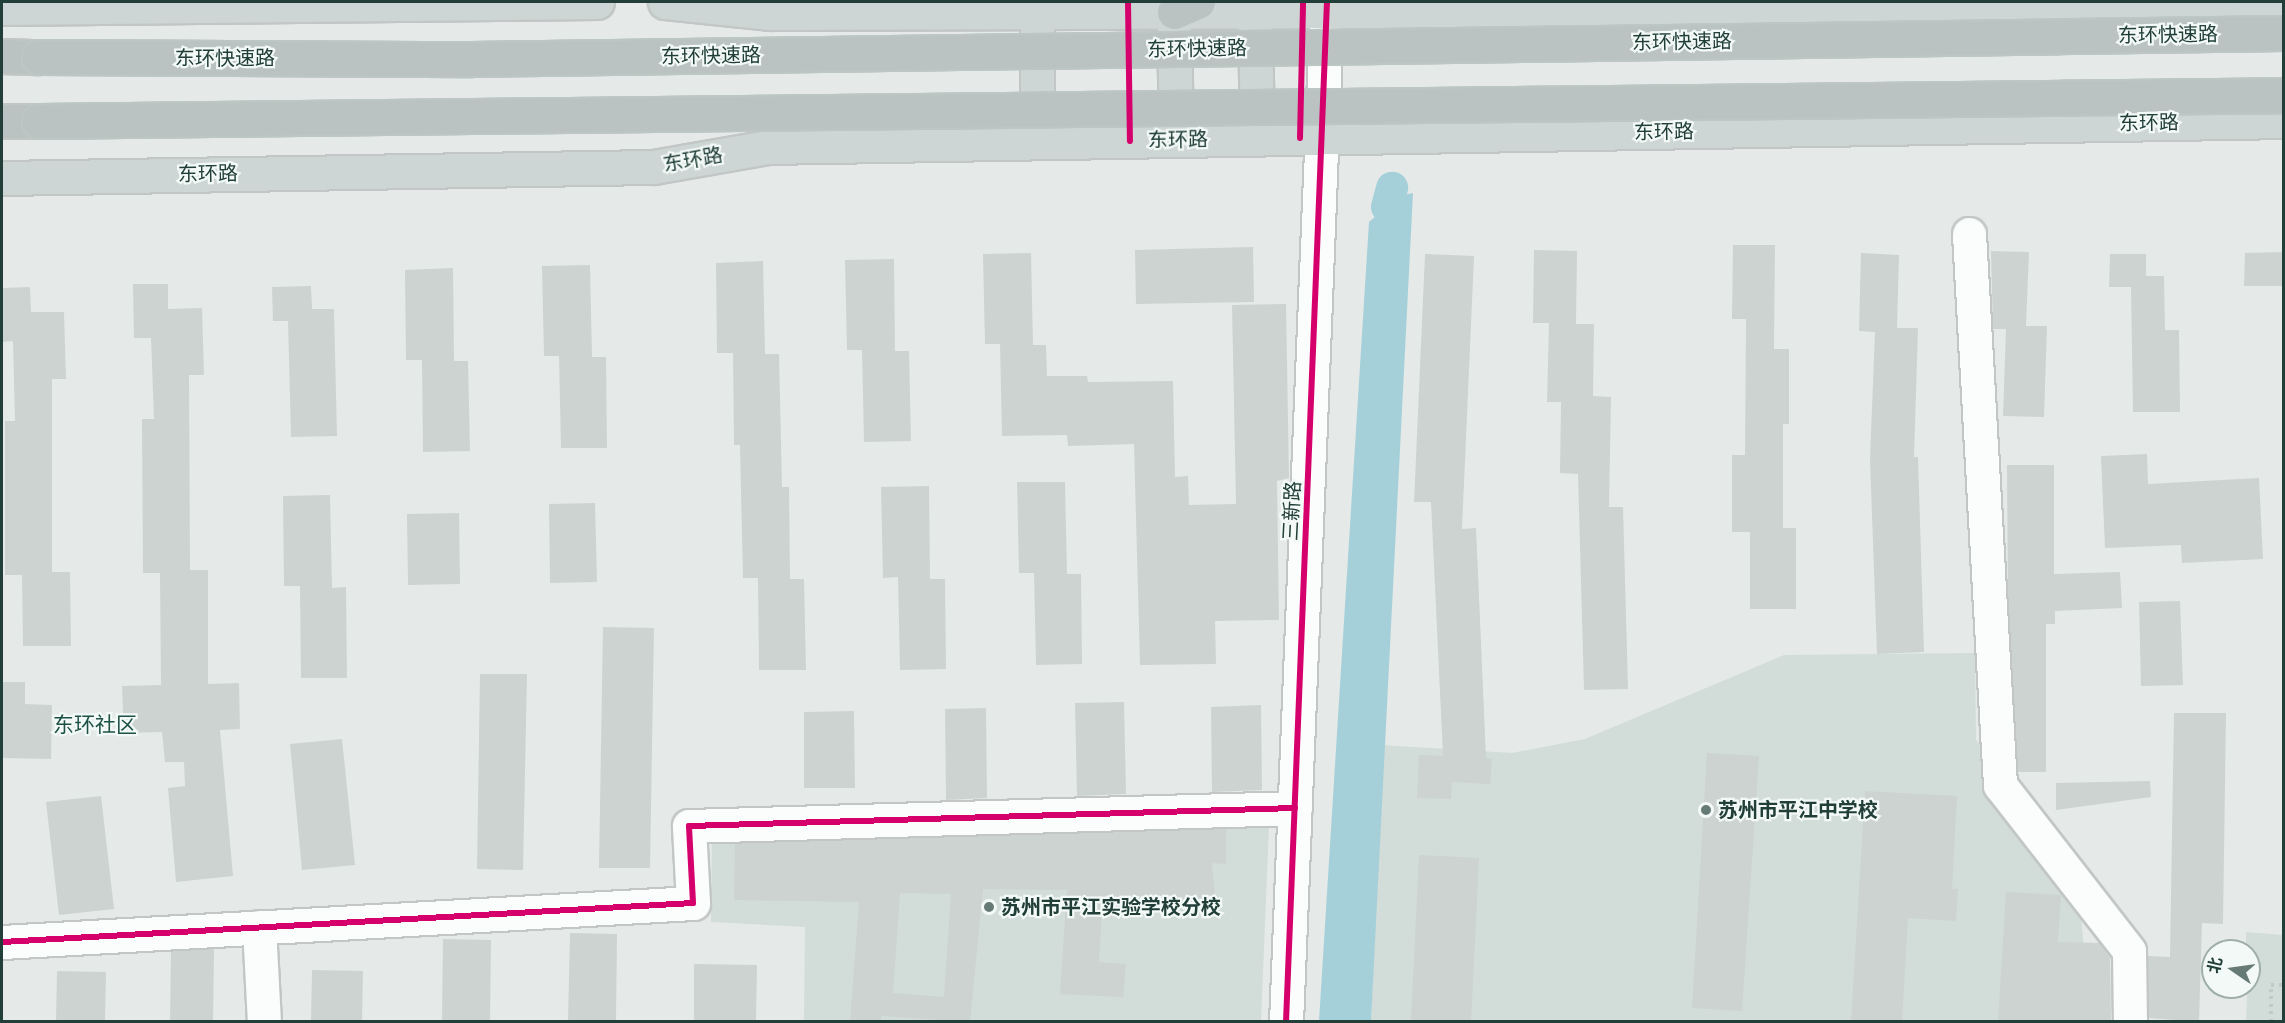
<!DOCTYPE html>
<html>
<head>
<meta charset="utf-8">
<style>
  body { margin:0 }
  #map { position:relative; width:2285px; height:1023px; overflow:hidden; background:#e5eae8; font-family:Rubik,"Noto Sans SC",sans-serif }
  div>[style] { position:absolute }
  .built>* { inset:0; background:#d2dcd8 }
  .water>* { inset:0; background:#a5d0d9 }
  .canal>* { height:32px; margin:-16px; padding:0 16px; transform-origin:16px; border-radius:16px; background:#a5d0d9 }
  .building>* { inset:0; background:#ccd3d1 }
  .path>* { height:4px; margin-top:-2px; transform-origin:0; background:repeating-linear-gradient(90deg,#c1cac8 0 3px,transparent 0 7.5px) }
  .roads { filter:drop-shadow(2px 0 #c2c7c5) drop-shadow(-2px 0 #c2c7c5) drop-shadow(0 2px #c2c7c5) drop-shadow(0 -2px #c2c7c5) }
  .minor>* { height:33px; margin:-16.5px; padding:0 16.5px; transform-origin:16.5px; border-radius:16.5px; background:#fbfcfc }
  .major>* { height:33px; margin:-16.5px; padding:0 16.5px; transform-origin:16.5px; border-radius:16.5px; background:#cdd6d4 }
  .highway>* { height:33px; margin:-16.5px; padding:0 16.5px; transform-origin:16.5px; border-radius:16.5px; background:#bac3c1 }
  .bridges { filter:drop-shadow(2px 0 #bcc6c4) drop-shadow(-2px 0 #bcc6c4) drop-shadow(0 2px #bcc6c4) drop-shadow(0 -2px #bcc6c4) }
  .highway-bridge>* { height:33px; margin:-16.5px; padding:0 16.5px; transform-origin:16.5px; border-radius:16.5px; background:#bac3c1 }
  .cycleway>* { height:6px; margin:-3px; padding:0 3px; transform-origin:3px; border-radius:3px; background:#d6006c }
  .dots>* { width:16px; height:16px; translate:-50% -50%; box-sizing:border-box; border:3px solid #f3f9f6; border-radius:50% }
  span { translate:-50% -50%; white-space:nowrap; text-align:center; line-height:1.15; -webkit-text-stroke:4.5px #f3f9f6; paint-order:stroke }
  .street-label { font-size:20px; color:#213e38 }
  .poi-label { font-size:20px; color:#213e38; font-weight:700 }
  .left { translate:0 -50%; text-align:left }
  .neighbourhood-label { font-size:21px; color:#1d5146 }
  .frame { position:absolute; inset:0; border:3px solid #213e38; pointer-events:none }
  .north { position:absolute; left:2201px; top:939px; width:60px; height:60px; box-sizing:border-box; background:#f3f9f6; border:2px solid #9faeaa; border-radius:50%; rotate:283deg; font-size:16px; font-weight:700; line-height:24px; text-align:center; color:#213e38 }
  .north::after { content:''; display:block; margin:auto; width:21px; height:27px; background:#667a76; clip-path:polygon(50% 0,100% 100%,50% 72%,0 100%) }
</style>
</head>
<body>
<div id="map">
  <div class="built">
    <i style="clip-path:polygon(1975px 653px,1976px 740px,2077px 868px,2090px 1021px,1371px 1022px,1382px 745px,1512px 753px,1585px 739px,1784px 655px)"></i>
    <i style="clip-path:polygon(1270px 802px,1261px 1021px,804px 1021px,805px 927px,711px 922px,712px 818px)"></i>
    <i style="clip-path:polygon(2246px 932px,2283px 935px,2283px 1021px,2246px 1021px,2249px 951px,2246px 951px)"></i>
  </div>
  <div class="water">
    <i style="clip-path:polygon(1413px 193px,1371px 1021px,1319px 1021px,1369px 222px,1399px 196px)"></i>
  </div>
  <div class="canal">
    <i style="left:1387px;top:207px;width:20px;rotate:-75deg"></i>
  </div>
  <div class="building">
    <i style="clip-path:polygon(1733px 245px,1775px 245px,1774px 349px,1789px 349px,1789px 424px,1783px 424px,1783px 528px,1796px 528px,1796px 609px,1750px 609px,1750px 532px,1732px 532px,1732px 455px,1745px 455px,1746px 319px,1732px 319px)"></i>
    <i style="clip-path:polygon(1253px 247px,1254px 302px,1136px 304px,1135px 250px)"></i>
    <i style="clip-path:polygon(1534px 250px,1577px 251px,1576px 324px,1594px 324px,1593px 396px,1611px 397px,1609px 507px,1623px 507px,1628px 689px,1584px 690px,1578px 474px,1560px 473px,1561px 402px,1547px 402px,1549px 323px,1533px 323px)"></i>
    <i style="clip-path:polygon(1991px 251px,2029px 252px,2026px 326px,2047px 326px,2044px 417px,2003px 416px,2006px 329px,1993px 329px)"></i>
    <i style="clip-path:polygon(2283px 252px,2283px 286px,2244px 286px,2245px 253px)"></i>
    <i style="clip-path:polygon(1031px 253px,1033px 345px,1046px 345px,1047px 376px,1087px 376px,1088px 382px,1173px 381px,1175px 477px,1188px 476px,1189px 505px,1236px 504px,1232px 305px,1286px 304px,1289px 478px,1277px 481px,1279px 620px,1215px 621px,1216px 664px,1140px 665px,1134px 444px,1068px 446px,1067px 435px,1002px 436px,1000px 344px,985px 344px,983px 254px)"></i>
    <i style="clip-path:polygon(1861px 253px,1899px 255px,1897px 328px,1918px 328px,1914px 457px,1918px 457px,1924px 652px,1877px 654px,1870px 459px,1875px 332px,1859px 331px)"></i>
    <i style="clip-path:polygon(1425px 254px,1474px 256px,1462px 529px,1476px 528px,1486px 758px,1492px 759px,1490px 784px,1452px 782px,1451px 799px,1417px 798px,1419px 755px,1443px 756px,1431px 502px,1414px 502px)"></i>
    <i style="clip-path:polygon(2110px 254px,2146px 254px,2146px 276px,2164px 276px,2165px 330px,2179px 330px,2180px 412px,2133px 412px,2131px 287px,2109px 287px)"></i>
    <i style="clip-path:polygon(894px 259px,895px 351px,909px 351px,911px 441px,864px 442px,862px 350px,847px 350px,845px 260px)"></i>
    <i style="clip-path:polygon(763px 261px,765px 354px,779px 354px,782px 487px,789px 487px,790px 579px,804px 579px,806px 670px,759px 670px,758px 578px,743px 578px,740px 445px,734px 445px,733px 353px,717px 353px,716px 263px)"></i>
    <i style="clip-path:polygon(590px 265px,592px 357px,606px 357px,607px 448px,561px 448px,559px 356px,544px 356px,542px 266px)"></i>
    <i style="clip-path:polygon(453px 268px,454px 361px,468px 361px,470px 451px,423px 452px,422px 360px,406px 360px,405px 270px)"></i>
    <i style="clip-path:polygon(133px 284px,168px 284px,168px 309px,202px 308px,204px 375px,189px 375px,190px 570px,208px 570px,208px 684px,239px 683px,240px 729px,220px 730px,233px 876px,176px 882px,168px 788px,185px 786px,184px 762px,165px 762px,162px 732px,124px 733px,122px 686px,161px 685px,160px 573px,143px 573px,142px 419px,154px 419px,151px 338px,134px 338px)"></i>
    <i style="clip-path:polygon(311px 286px,312px 309px,334px 309px,337px 436px,291px 437px,288px 321px,273px 321px,272px 287px)"></i>
    <i style="clip-path:polygon(30px 287px,31px 312px,64px 312px,66px 379px,52px 379px,52px 572px,70px 572px,71px 646px,23px 646px,22px 575px,5px 575px,5px 421px,15px 421px,13px 341px,2px 342px,2px 288px)"></i>
    <i style="clip-path:polygon(2147px 454px,2148px 484px,2259px 478px,2263px 559px,2182px 563px,2181px 545px,2105px 548px,2101px 456px)"></i>
    <i style="clip-path:polygon(2007px 465px,2054px 465px,2054px 574px,2120px 572px,2122px 608px,2055px 611px,2055px 624px,2046px 624px,2046px 772px,2018px 772px,2008px 596px)"></i>
    <i style="clip-path:polygon(1017px 482px,1065px 482px,1067px 574px,1081px 574px,1082px 664px,1036px 665px,1034px 573px,1019px 573px)"></i>
    <i style="clip-path:polygon(929px 486px,930px 579px,945px 579px,946px 669px,900px 670px,898px 577px,883px 578px,881px 487px)"></i>
    <i style="clip-path:polygon(330px 495px,332px 588px,346px 587px,347px 678px,301px 678px,300px 586px,284px 586px,283px 496px)"></i>
    <i style="clip-path:polygon(595px 503px,597px 582px,550px 583px,549px 504px)"></i>
    <i style="clip-path:polygon(459px 513px,460px 584px,408px 585px,407px 514px)"></i>
    <i style="clip-path:polygon(2180px 601px,2183px 685px,2141px 686px,2139px 602px)"></i>
    <i style="clip-path:polygon(603px 627px,654px 628px,650px 868px,599px 868px)"></i>
    <i style="clip-path:polygon(480px 674px,527px 674px,523px 870px,477px 869px)"></i>
    <i style="clip-path:polygon(2px 682px,25px 682px,25px 704px,52px 705px,51px 759px,2px 758px)"></i>
    <i style="clip-path:polygon(1124px 702px,1126px 794px,1077px 796px,1075px 703px)"></i>
    <i style="clip-path:polygon(1261px 705px,1262px 790px,1212px 792px,1211px 707px)"></i>
    <i style="clip-path:polygon(986px 708px,987px 798px,946px 800px,945px 709px)"></i>
    <i style="clip-path:polygon(854px 711px,855px 788px,804px 788px,804px 712px)"></i>
    <i style="clip-path:polygon(2174px 713px,2226px 713px,2223px 924px,2202px 923px,2199px 1022px,2149px 1018px,2148px 956px,2170px 957px)"></i>
    <i style="clip-path:polygon(342px 739px,355px 865px,302px 870px,290px 744px)"></i>
    <i style="clip-path:polygon(1707px 753px,1759px 756px,1742px 1011px,1692px 1008px)"></i>
    <i style="clip-path:polygon(2150px 781px,2151px 797px,2056px 810px,2056px 783px)"></i>
    <i style="clip-path:polygon(1865px 791px,1957px 796px,1952px 889px,1958px 889px,1956px 921px,1908px 918px,1902px 1022px,1851px 1022px)"></i>
    <i style="clip-path:polygon(101px 796px,114px 909px,59px 915px,46px 802px)"></i>
    <i style="clip-path:polygon(evenodd,1226px 829px,1226px 864px,1212px 863px,1215px 899px,1102px 910px,1099px 962px,1126px 964px,1123px 997px,1060px 994px,1067px 890px,983px 889px,970px 1022px,881px 1016px,881px 1022px,850px 1022px,859px 902px,734px 900px,735px 843px,1226px 829px,900px 893px,951px 894px,944px 997px,893px 993px,900px 893px)"></i>
    <i style="clip-path:polygon(1419px 855px,1479px 858px,1471px 1022px,1411px 1022px)"></i>
    <i style="clip-path:polygon(2006px 892px,2061px 895px,2058px 942px,2099px 943px,2110px 958px,2111px 1022px,1998px 1022px)"></i>
    <i style="clip-path:polygon(570px 933px,617px 934px,616px 1022px,568px 1022px)"></i>
    <i style="clip-path:polygon(443px 939px,491px 940px,490px 1022px,442px 1022px)"></i>
    <i style="clip-path:polygon(214px 949px,213px 1022px,170px 1022px,171px 951px)"></i>
    <i style="clip-path:polygon(694px 964px,757px 965px,756px 1022px,694px 1022px)"></i>
    <i style="clip-path:polygon(312px 970px,363px 971px,362px 1022px,311px 1022px)"></i>
    <i style="clip-path:polygon(57px 971px,106px 972px,105px 1022px,56px 1022px)"></i>
  </div>
  <div class="path">
    <i style="left:2271px;top:1022px;width:37px;rotate:-90deg"></i>
    <i style="left:2271px;top:985px;width:13px"></i>
  </div>
  <div class="roads">
    <div class="minor">
      <i style="left:1969px;top:234px;width:552px;rotate:86.78deg"></i>
      <i style="left:2000px;top:785px;width:210px;rotate:52.1deg"></i>
      <i style="left:2129px;top:951px;width:71px;rotate:89.2deg"></i>
      <i style="left:259px;top:927px;width:95px;rotate:87deg"></i>
      <i style="left:2px;top:942px;width:692px;rotate:-3.23deg"></i>
      <i style="left:693px;top:903px;width:77px;rotate:-93deg"></i>
      <i style="left:689px;top:826px;width:606px;rotate:-1.7deg"></i>
      <i style="left:1286px;top:1022px;width:1021px;rotate:-87.7deg"></i>
    </div>
    <div class="major">
      <i style="left:665px;top:2px;width:105px;rotate:6deg"></i>
      <i style="left:769px;top:13px;width:1122px;rotate:-0.2deg"></i>
      <i style="left:1891px;top:9px;width:393px;rotate:-1deg"></i>
      <i style="left:2px;top:8px;width:595px;rotate:-0.58deg"></i>
      <i style="left:1255px;top:20px;width:114px;rotate:89deg"></i>
      <i style="left:1174px;top:22px;width:113px;rotate:89deg"></i>
      <i style="left:1037px;top:24px;width:113px;rotate:90deg"></i>
      <i style="left:2px;top:178px;width:652px;rotate:-0.97deg"></i>
      <i style="left:654px;top:167px;width:115px;rotate:-10deg"></i>
      <i style="left:767px;top:147px;width:1517px;rotate:-0.98deg"></i>
    </div>
    <div class="highway">
      <i style="left:1174px;top:12px;width:26px;rotate:-23deg"></i>
      <i style="left:2px;top:56px;width:37px;rotate:2deg"></i>
      <i style="left:2px;top:121px;width:37px"></i>
    </div>
  </div>
  <div class="bridges">
    <div class="highway-bridge">
      <i style="left:39px;top:57px;width:432px;rotate:0.3deg"></i>
      <i style="left:471px;top:59px;width:1813px;rotate:-0.82deg"></i>
      <i style="left:39px;top:121px;width:2245px;rotate:-0.66deg"></i>
    </div>
  </div>
  <div class="cycleway">
    <i style="left:1128px;top:2px;width:139px;rotate:89.2deg"></i>
    <i style="left:1300px;top:138px;width:136px;rotate:-88.7deg"></i>
    <i style="left:2px;top:942px;width:692px;rotate:-3.23deg"></i>
    <i style="left:693px;top:903px;width:77px;rotate:-93deg"></i>
    <i style="left:689px;top:826px;width:606px;rotate:-1.7deg"></i>
    <i style="left:1286px;top:1022px;width:1021px;rotate:-87.7deg"></i>
  </div>
  <div class="dots">
    <i style="left:1706px;top:810px;background:#667a76"></i>
    <i style="left:989px;top:907px;background:#667a76"></i>
  </div>
  <div class="street-label">
    <span style="left:2168px;top:35px;rotate:-1deg">东环快速路</span>
    <span style="left:1682px;top:42px;rotate:-1deg">东环快速路</span>
    <span style="left:1197px;top:49px;rotate:-1deg">东环快速路</span>
    <span style="left:711px;top:56px;rotate:-1deg">东环快速路</span>
    <span style="left:225px;top:58px">东环快速路</span>
    <span style="left:2149px;top:123px;rotate:-1deg">东环路</span>
    <span style="left:1664px;top:132px;rotate:-1deg">东环路</span>
    <span style="left:1178px;top:140px;rotate:-1deg">东环路</span>
    <span style="left:693px;top:160px;rotate:-10deg">东环路</span>
    <span style="left:208px;top:174px;rotate:-1deg">东环路</span>
    <span style="left:1292px;top:511px;rotate:-87deg">三新路</span>
  </div>
  <div class="poi-label">
    <span class="left" style="left:1718px;top:810px">苏州市平江中学校</span>
    <span class="left" style="left:1001px;top:907px">苏州市平江实验学校分校</span>
  </div>
  <div class="neighbourhood-label">
    <span style="left:95px;top:725px">东环社区</span>
  </div>
  <div class="frame"></div>
  <div class="north">北</div>
</div>
</body>
</html>
